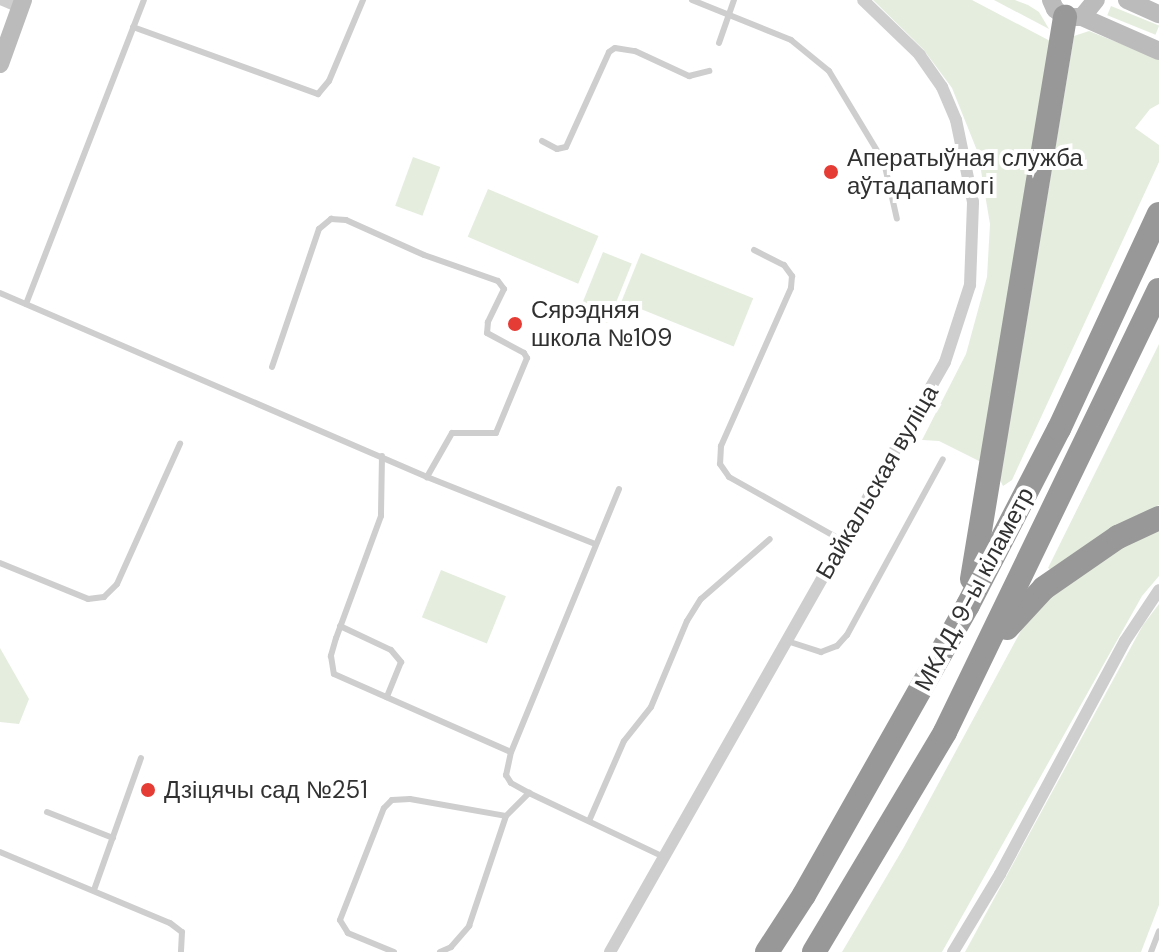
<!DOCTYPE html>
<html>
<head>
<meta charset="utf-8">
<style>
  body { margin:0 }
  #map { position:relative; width:1159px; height:952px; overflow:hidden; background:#fff; font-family:"DM Sans",sans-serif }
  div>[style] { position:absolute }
  .green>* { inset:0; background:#e5eddf; transform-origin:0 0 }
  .lane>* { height:6px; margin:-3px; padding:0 3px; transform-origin:3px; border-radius:3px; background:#cecece }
  .street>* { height:12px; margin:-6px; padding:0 6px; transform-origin:6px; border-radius:6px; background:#cecece }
  .secondary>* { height:18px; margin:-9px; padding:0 9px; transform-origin:9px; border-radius:9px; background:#bbb }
  .highway>* { height:24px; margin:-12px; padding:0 12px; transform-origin:12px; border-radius:12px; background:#989898 }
  .dots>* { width:22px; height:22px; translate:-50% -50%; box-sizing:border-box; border:4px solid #fff; border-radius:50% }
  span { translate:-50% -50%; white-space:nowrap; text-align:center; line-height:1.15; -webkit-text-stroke:8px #fff; paint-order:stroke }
  .poi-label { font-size:24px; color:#313131 }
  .left { translate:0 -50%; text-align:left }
  .street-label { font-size:24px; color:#313131 }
</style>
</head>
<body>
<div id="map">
  <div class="green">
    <i style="clip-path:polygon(873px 0,972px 0,1052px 42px,987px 465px,939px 441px,922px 440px,966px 354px,987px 277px,990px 224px,978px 153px,952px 88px,923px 49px)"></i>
    <i style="clip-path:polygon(994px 0,1015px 0,1028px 5px,1039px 12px,1049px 29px)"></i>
    <i style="left:1111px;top:6px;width:52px;height:10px;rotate:22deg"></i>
    <i style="clip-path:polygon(1089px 31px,1159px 59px,1159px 104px,1150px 109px,1135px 128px,1159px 145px,1159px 162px,1012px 480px,1003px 486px,1000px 480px,1074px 36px)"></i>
    <i style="left:413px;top:157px;width:29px;height:52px;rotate:20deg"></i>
    <i style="left:488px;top:189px;width:120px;height:52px;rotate:23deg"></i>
    <i style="left:603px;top:252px;width:31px;height:64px;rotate:22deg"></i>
    <i style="left:641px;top:253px;width:121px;height:52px;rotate:22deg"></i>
    <i style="clip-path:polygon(1159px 344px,1159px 505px,1096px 539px,1051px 570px,1048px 568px)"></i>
    <i style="clip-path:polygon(1159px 527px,1159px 576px,1142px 596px,942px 952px,842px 952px,904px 847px,1029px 616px,1040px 604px,1121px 546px)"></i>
    <i style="left:441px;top:570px;width:70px;height:51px;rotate:22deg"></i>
    <i style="clip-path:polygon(1159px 604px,1159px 905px,1141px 952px,965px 952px,1143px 625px)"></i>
    <i style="clip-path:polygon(0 648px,29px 699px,19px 724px,0 722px)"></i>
  </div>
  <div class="lane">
    <i style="left:692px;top:0;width:107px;rotate:22deg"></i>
    <i style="left:791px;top:40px;width:49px;rotate:39.2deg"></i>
    <i style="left:829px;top:71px;width:106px;rotate:58.9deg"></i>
    <i style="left:884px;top:162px;width:58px;rotate:77.2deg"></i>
    <i style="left:133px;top:27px;width:197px;rotate:19.9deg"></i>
    <i style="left:318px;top:94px;width:17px;rotate:-50deg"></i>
    <i style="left:329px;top:81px;width:88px;rotate:-67.2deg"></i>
    <i style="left:719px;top:43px;width:46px;rotate:-70.8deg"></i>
    <i style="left:542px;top:141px;width:17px;rotate:28deg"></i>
    <i style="left:557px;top:149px;width:9px;rotate:-13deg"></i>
    <i style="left:566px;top:147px;width:104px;rotate:-65.6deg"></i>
    <i style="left:609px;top:52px;width:7px;rotate:-34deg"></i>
    <i style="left:615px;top:48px;width:20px;rotate:9deg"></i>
    <i style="left:635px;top:51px;width:60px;rotate:24.8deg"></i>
    <i style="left:689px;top:76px;width:21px;rotate:-14deg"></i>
    <i style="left:754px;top:250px;width:34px;rotate:27deg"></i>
    <i style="left:784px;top:265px;width:14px;rotate:54deg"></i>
    <i style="left:792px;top:276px;width:12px;rotate:95deg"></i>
    <i style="left:791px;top:288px;width:173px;rotate:113.9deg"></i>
    <i style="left:721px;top:446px;width:18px;rotate:93deg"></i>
    <i style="left:720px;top:464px;width:16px;rotate:55deg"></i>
    <i style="left:729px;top:477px;width:131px;rotate:29.3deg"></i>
    <i style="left:0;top:293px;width:465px;rotate:23.3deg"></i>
    <i style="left:427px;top:477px;width:181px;rotate:21.7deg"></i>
    <i style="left:26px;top:304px;width:326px;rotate:-68.8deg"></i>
    <i style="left:272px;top:367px;width:146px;rotate:-71.2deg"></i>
    <i style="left:319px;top:229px;width:16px;rotate:-40deg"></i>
    <i style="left:331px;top:219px;width:15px;rotate:4deg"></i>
    <i style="left:346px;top:220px;width:85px;rotate:24.2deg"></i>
    <i style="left:424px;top:255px;width:78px;rotate:19.4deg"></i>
    <i style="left:498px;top:281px;width:10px;rotate:53deg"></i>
    <i style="left:504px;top:289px;width:37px;rotate:116deg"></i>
    <i style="left:488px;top:322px;width:11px;rotate:95deg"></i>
    <i style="left:487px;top:333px;width:42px;rotate:28.4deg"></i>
    <i style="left:524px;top:353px;width:6px;rotate:59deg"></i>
    <i style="left:527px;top:358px;width:81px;rotate:112.5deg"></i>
    <i style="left:496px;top:433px;width:44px;rotate:180deg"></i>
    <i style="left:452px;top:433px;width:51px;rotate:119.6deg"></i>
    <i style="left:382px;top:456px;width:60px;rotate:91deg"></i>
    <i style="left:381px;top:516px;width:130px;rotate:110.2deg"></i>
    <i style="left:336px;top:638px;width:19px;rotate:106deg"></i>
    <i style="left:331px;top:656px;width:18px;rotate:81deg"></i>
    <i style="left:334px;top:674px;width:193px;rotate:23.8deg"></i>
    <i style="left:619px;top:489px;width:284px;rotate:112.3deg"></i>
    <i style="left:511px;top:752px;width:24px;rotate:102deg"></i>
    <i style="left:506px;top:775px;width:9px;rotate:58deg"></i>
    <i style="left:511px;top:783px;width:21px;rotate:29deg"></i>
    <i style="left:529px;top:793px;width:149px;rotate:25.4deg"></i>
    <i style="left:0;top:563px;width:95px;rotate:22.2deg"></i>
    <i style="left:88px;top:599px;width:16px;rotate:-7deg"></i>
    <i style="left:104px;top:597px;width:18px;rotate:-45deg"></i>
    <i style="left:117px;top:584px;width:154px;rotate:-65.8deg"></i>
    <i style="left:340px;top:626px;width:56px;rotate:25.2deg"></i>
    <i style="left:391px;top:650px;width:16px;rotate:50deg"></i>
    <i style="left:401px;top:662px;width:38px;rotate:112deg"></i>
    <i style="left:787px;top:641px;width:36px;rotate:18deg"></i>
    <i style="left:821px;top:652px;width:17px;rotate:-21deg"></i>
    <i style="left:837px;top:646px;width:15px;rotate:-48deg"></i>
    <i style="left:847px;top:635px;width:200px;rotate:-61.4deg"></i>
    <i style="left:47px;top:812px;width:71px;rotate:21.5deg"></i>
    <i style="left:589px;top:821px;width:87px;rotate:-66.4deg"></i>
    <i style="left:624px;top:741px;width:43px;rotate:-51.5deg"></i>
    <i style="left:651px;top:707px;width:93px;rotate:-67.3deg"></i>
    <i style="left:687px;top:621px;width:26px;rotate:-58deg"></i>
    <i style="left:701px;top:599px;width:91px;rotate:-41deg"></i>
    <i style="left:0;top:852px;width:184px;rotate:22.7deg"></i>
    <i style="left:170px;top:923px;width:15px;rotate:37deg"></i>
    <i style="left:182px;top:932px;width:20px;rotate:93deg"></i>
    <i style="left:94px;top:890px;width:140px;rotate:-70.4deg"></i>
    <i style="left:394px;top:952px;width:50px;rotate:-157.6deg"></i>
    <i style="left:348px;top:933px;width:15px;rotate:-122deg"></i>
    <i style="left:340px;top:920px;width:120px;rotate:-68.6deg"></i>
    <i style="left:384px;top:808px;width:11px;rotate:-45deg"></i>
    <i style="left:392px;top:800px;width:18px;rotate:-3deg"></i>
    <i style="left:410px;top:799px;width:97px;rotate:10deg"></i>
    <i style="left:440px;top:952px;width:12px;rotate:-24deg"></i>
    <i style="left:451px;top:947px;width:28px;rotate:-49deg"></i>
    <i style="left:469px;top:926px;width:116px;rotate:-71.4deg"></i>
    <i style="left:506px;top:816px;width:33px;rotate:-45deg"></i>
    <i style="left:1151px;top:952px;width:22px;rotate:-69deg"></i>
  </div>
  <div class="street">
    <i style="left:3px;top:0;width:21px;rotate:23deg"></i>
    <i style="left:610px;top:952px;width:678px;rotate:-60.41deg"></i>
    <i style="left:945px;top:362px;width:81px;rotate:-72deg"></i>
    <i style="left:970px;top:285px;width:83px;rotate:-87.9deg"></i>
    <i style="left:973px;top:202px;width:84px;rotate:-101.7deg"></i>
    <i style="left:956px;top:120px;width:36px;rotate:-113deg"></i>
    <i style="left:942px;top:87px;width:39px;rotate:-125deg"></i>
    <i style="left:920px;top:55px;width:79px;rotate:-136deg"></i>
    <i style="left:953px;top:952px;width:91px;rotate:-58.9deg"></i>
    <i style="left:1000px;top:874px;width:264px;rotate:-61.8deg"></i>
    <i style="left:1125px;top:641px;width:61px;rotate:-56.3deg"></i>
  </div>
  <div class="secondary">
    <i style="left:1051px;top:0;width:10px;rotate:66deg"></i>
    <i style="left:1055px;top:9px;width:13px;rotate:39deg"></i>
    <i style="left:1065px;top:17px;width:17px"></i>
    <i style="left:1082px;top:17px;width:84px;rotate:23.8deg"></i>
    <i style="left:1127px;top:0;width:35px;rotate:24deg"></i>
    <i style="left:1082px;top:17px;width:22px;rotate:-51deg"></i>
    <i style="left:0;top:64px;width:68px;rotate:-70.2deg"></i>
  </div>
  <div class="highway">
    <i style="left:972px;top:579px;width:570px;rotate:-80.6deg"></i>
    <i style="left:1007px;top:628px;width:54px;rotate:-47.2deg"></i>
    <i style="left:1044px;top:588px;width:90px;rotate:-34.6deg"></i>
    <i style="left:1118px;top:537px;width:45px;rotate:-24.9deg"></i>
    <i style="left:767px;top:952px;width:68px;rotate:-57deg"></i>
    <i style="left:804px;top:895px;width:333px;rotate:-60.5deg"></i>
    <i style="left:968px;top:605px;width:198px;rotate:-62.7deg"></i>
    <i style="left:1059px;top:429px;width:237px;rotate:-65.1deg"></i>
    <i style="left:814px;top:952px;width:256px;rotate:-59.2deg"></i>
    <i style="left:945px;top:732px;width:491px;rotate:-64.2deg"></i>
  </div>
  <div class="dots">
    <i style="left:831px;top:172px;background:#e53c35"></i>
    <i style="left:515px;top:324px;background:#e53c35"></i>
    <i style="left:148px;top:790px;background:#e53c35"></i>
  </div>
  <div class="poi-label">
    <span class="left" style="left:847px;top:172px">Аператыўная служба<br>аўтадапамогі</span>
    <span class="left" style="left:531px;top:324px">Сярэдняя<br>школа №109</span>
    <span class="left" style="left:164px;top:790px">Дзіцячы сад №251</span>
  </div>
  <div class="street-label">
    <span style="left:877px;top:482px;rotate:-60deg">Байкальская вуліца</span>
    <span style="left:974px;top:589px;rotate:-62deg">МКАД, 9-ы кіламетр</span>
  </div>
</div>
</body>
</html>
